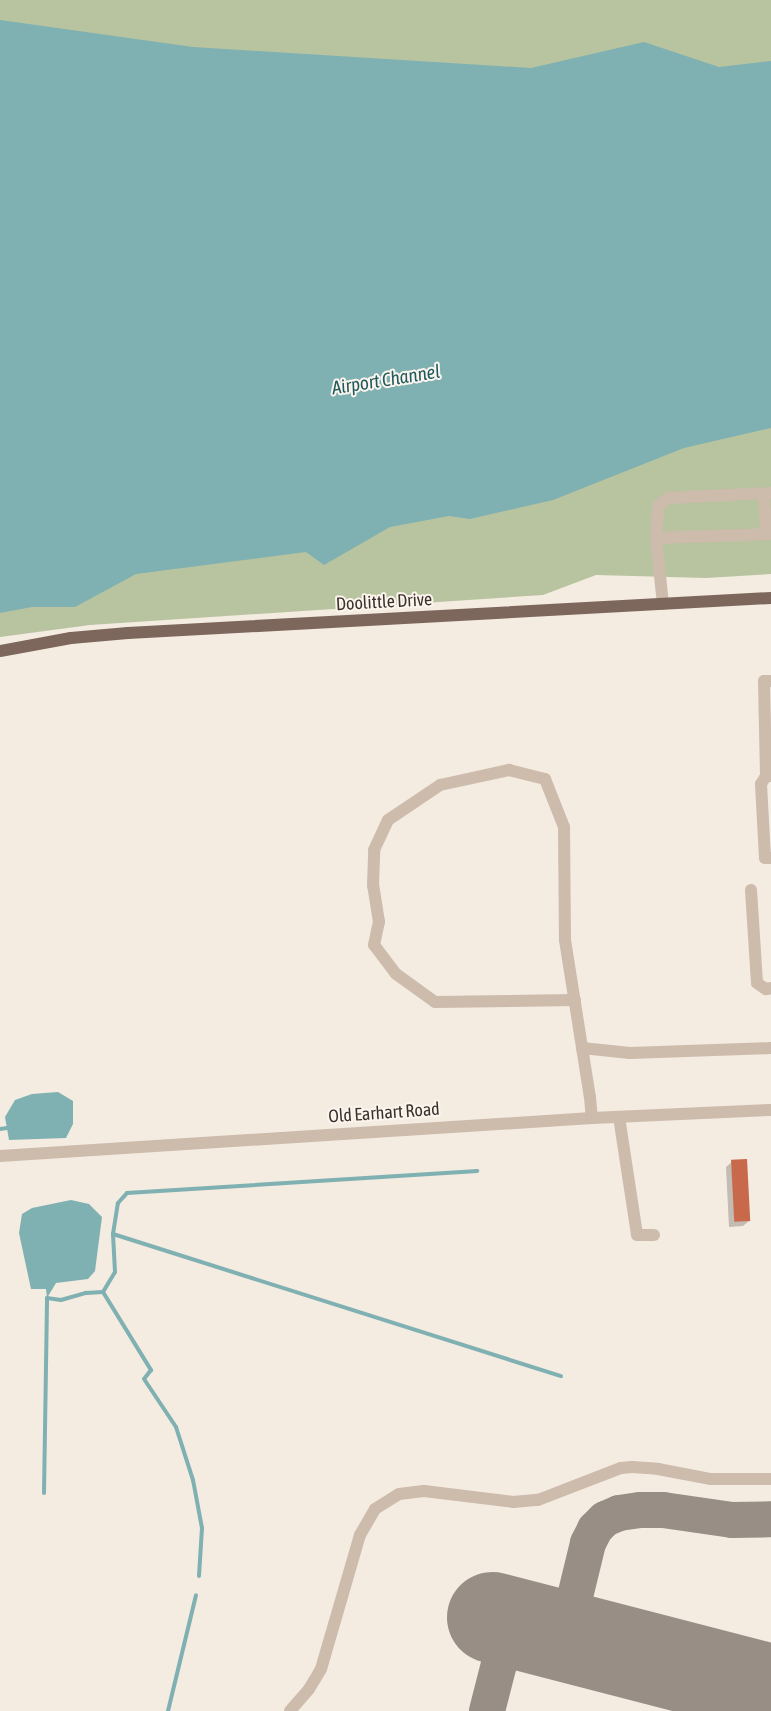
<!DOCTYPE html>
<html>
<head>
<meta charset="utf-8">
<style>
  body { margin:0 }
  #map { position:relative; width:771px; height:1711px; overflow:hidden; background:#f4ebe1; font-family:"Asap Condensed",sans-serif }
  div>[style] { position:absolute }
  .green>* { inset:0; background:#b8c4a0 }
  .water>* { inset:0; background:#7fb0b2 }
  .shadow>* { inset:0; background:#0003 }
  .stream>* { height:4px; margin:-2px; padding:0 2px; transform-origin:2px; border-radius:2px; background:#7fb0b2 }
  .taxiway>* { height:36px; margin:-18px; padding:0 18px; transform-origin:18px; border-radius:18px; background:#988e86 }
  .runway>* { height:91px; margin:-45.5px; padding:0 45.5px; transform-origin:45.5px; border-radius:45.5px; background:#988e86 }
  .building>* { inset:0; background:#c8694b; transform-origin:0 0 }
  .minor>* { height:12px; margin:-6px; padding:0 6px; transform-origin:6px; border-radius:6px; background:#cdbbac }
  .major>* { height:12px; margin:-6px; padding:0 6px; transform-origin:6px; border-radius:6px; background:#7d675c }
  span { translate:-50% -50%; white-space:nowrap; text-align:center; line-height:1.15; -webkit-text-stroke:4px #fbf5ee; paint-order:stroke }
  .street-label { font-size:18px; color:#3b302b }
  .water-label { font-size:19px; color:#1f5a5e; font-style:italic }
</style>
</head>
<body>
<div id="map">
  <div class="green">
    <i style="clip-path:polygon(0 0,771px 0,771px 574px,706px 578px,596px 575px,543px 595px,90px 625px,0 637px)"></i>
  </div>
  <div class="water">
    <i style="clip-path:polygon(0 20px,193px 47px,531px 68px,644px 42px,719px 67px,771px 61px,771px 428px,684px 448px,553px 500px,470px 519px,449px 516px,390px 527px,324px 565px,306px 552px,136px 574px,75px 607px,32px 607px,0 613px)"></i>
    <i style="clip-path:polygon(58px 1092px,73px 1101px,73px 1124px,66px 1138px,9px 1140px,5px 1117px,15px 1100px,32px 1094px)"></i>
    <i style="clip-path:polygon(71px 1200px,89px 1204px,102px 1217px,95px 1271px,88px 1279px,56px 1283px,47px 1298px,46px 1289px,31px 1289px,19px 1233px,22px 1214px,32px 1208px)"></i>
  </div>
  <div class="shadow">
    <i style="clip-path:polygon(732px 1162px,749px 1221px,743px 1226px,729px 1227px,726px 1167px)"></i>
  </div>
  <div class="stream">
    <i style="left:0;top:1129px;width:7px;rotate:-8deg"></i>
    <i style="left:113px;top:1234px;width:31px;rotate:-81deg"></i>
    <i style="left:118px;top:1203px;width:13px;rotate:-48deg"></i>
    <i style="left:127px;top:1193px;width:351px;rotate:-3.6deg"></i>
    <i style="left:103px;top:1292px;width:23px;rotate:-59deg"></i>
    <i style="left:115px;top:1272px;width:38px;rotate:-93deg"></i>
    <i style="left:113px;top:1234px;width:470px;rotate:17.6deg"></i>
    <i style="left:44px;top:1493px;width:195px;rotate:-89.1deg"></i>
    <i style="left:47px;top:1298px;width:14px;rotate:8deg"></i>
    <i style="left:61px;top:1300px;width:26px;rotate:-16deg"></i>
    <i style="left:86px;top:1293px;width:17px;rotate:-3deg"></i>
    <i style="left:103px;top:1292px;width:92px;rotate:58.4deg"></i>
    <i style="left:151px;top:1370px;width:11px;rotate:128deg"></i>
    <i style="left:144px;top:1379px;width:58px;rotate:56.3deg"></i>
    <i style="left:176px;top:1427px;width:56px;rotate:72.2deg"></i>
    <i style="left:193px;top:1480px;width:49px;rotate:79.4deg"></i>
    <i style="left:202px;top:1528px;width:48px;rotate:93.6deg"></i>
    <i style="left:168px;top:1711px;width:119px;rotate:-76.4deg"></i>
  </div>
  <div class="taxiway">
    <i style="left:591px;top:1643px;width:27px;rotate:-129deg"></i>
    <i style="left:574px;top:1622px;width:9px;rotate:-108deg"></i>
    <i style="left:571px;top:1613px;width:72px;rotate:-76.3deg"></i>
    <i style="left:588px;top:1543px;width:16px;rotate:-63deg"></i>
    <i style="left:595px;top:1529px;width:14px;rotate:-45deg"></i>
    <i style="left:605px;top:1519px;width:15px;rotate:-23deg"></i>
    <i style="left:619px;top:1513px;width:22px;rotate:-8deg"></i>
    <i style="left:641px;top:1510px;width:22px"></i>
    <i style="left:663px;top:1510px;width:70px;rotate:8.2deg"></i>
    <i style="left:732px;top:1520px;width:39px;rotate:-1deg"></i>
    <i style="left:487px;top:1711px;width:49px;rotate:-75.7deg"></i>
    <i style="left:499px;top:1664px;width:18px;rotate:-68deg"></i>
    <i style="left:506px;top:1647px;width:23px;rotate:-43deg"></i>
    <i style="left:523px;top:1631px;width:10px;rotate:-17deg"></i>
  </div>
  <div class="runway">
    <i style="left:492px;top:1617px;width:288px;rotate:14.5deg"></i>
  </div>
  <div class="building">
    <i style="left:747px;top:1159px;width:62px;height:16px;rotate:87deg"></i>
  </div>
  <div class="minor">
    <i style="left:764px;top:494px;width:40px;rotate:87.1deg"></i>
    <i style="left:656px;top:538px;width:115px;rotate:-2deg"></i>
    <i style="left:663px;top:604px;width:66px;rotate:-96.1deg"></i>
    <i style="left:656px;top:538px;width:32px;rotate:-86deg"></i>
    <i style="left:658px;top:506px;width:13px;rotate:-39deg"></i>
    <i style="left:668px;top:498px;width:103px;rotate:-2.8deg"></i>
    <i style="left:766px;top:776px;width:95px;rotate:-91.2deg"></i>
    <i style="left:764px;top:681px;width:7px"></i>
    <i style="left:771px;top:776px;width:5px;rotate:180deg"></i>
    <i style="left:766px;top:776px;width:9px;rotate:122deg"></i>
    <i style="left:761px;top:784px;width:74px;rotate:86.9deg"></i>
    <i style="left:765px;top:858px;width:6px"></i>
    <i style="left:751px;top:890px;width:93px;rotate:86.3deg"></i>
    <i style="left:757px;top:983px;width:11px;rotate:34deg"></i>
    <i style="left:766px;top:989px;width:5px;rotate:-11deg"></i>
    <i style="left:575px;top:1000px;width:140px;rotate:179.2deg"></i>
    <i style="left:435px;top:1002px;width:48px;rotate:-144.3deg"></i>
    <i style="left:396px;top:974px;width:36px;rotate:-127deg"></i>
    <i style="left:374px;top:945px;width:24px;rotate:-78deg"></i>
    <i style="left:379px;top:922px;width:36px;rotate:-99deg"></i>
    <i style="left:373px;top:886px;width:36px;rotate:-88deg"></i>
    <i style="left:374px;top:850px;width:33px;rotate:-65deg"></i>
    <i style="left:388px;top:820px;width:63px;rotate:-33.9deg"></i>
    <i style="left:440px;top:785px;width:71px;rotate:-12.3deg"></i>
    <i style="left:509px;top:770px;width:37px;rotate:14deg"></i>
    <i style="left:545px;top:779px;width:52px;rotate:68.4deg"></i>
    <i style="left:564px;top:827px;width:113px;rotate:89.5deg"></i>
    <i style="left:565px;top:940px;width:159px;rotate:81deg"></i>
    <i style="left:590px;top:1097px;width:21px;rotate:85deg"></i>
    <i style="left:582px;top:1048px;width:48px;rotate:5.9deg"></i>
    <i style="left:630px;top:1053px;width:141px;rotate:-2deg"></i>
    <i style="left:619px;top:1117px;width:119px;rotate:81.3deg"></i>
    <i style="left:637px;top:1235px;width:17px"></i>
    <i style="left:0;top:1156px;width:593px;rotate:-3.67deg"></i>
    <i style="left:592px;top:1118px;width:179px;rotate:-2.6deg"></i>
    <i style="left:290px;top:1711px;width:29px;rotate:-49deg"></i>
    <i style="left:309px;top:1689px;width:23px;rotate:-59deg"></i>
    <i style="left:321px;top:1669px;width:140px;rotate:-73.8deg"></i>
    <i style="left:360px;top:1535px;width:30px;rotate:-60deg"></i>
    <i style="left:375px;top:1509px;width:28px;rotate:-32deg"></i>
    <i style="left:399px;top:1494px;width:25px;rotate:-7deg"></i>
    <i style="left:424px;top:1491px;width:90px;rotate:7deg"></i>
    <i style="left:513px;top:1502px;width:25px;rotate:-5deg"></i>
    <i style="left:538px;top:1500px;width:89px;rotate:-21.1deg"></i>
    <i style="left:621px;top:1468px;width:11px;rotate:-5deg"></i>
    <i style="left:632px;top:1467px;width:26px;rotate:4deg"></i>
    <i style="left:658px;top:1469px;width:54px;rotate:10.7deg"></i>
    <i style="left:711px;top:1479px;width:60px"></i>
  </div>
  <div class="major">
    <i style="left:0;top:651px;width:72px;rotate:-10.4deg"></i>
    <i style="left:71px;top:638px;width:57px;rotate:-5deg"></i>
    <i style="left:128px;top:633px;width:644px;rotate:-3.12deg"></i>
  </div>
  <div class="street-label">
    <span style="left:384px;top:602px;rotate:-3deg">Doolittle Drive</span>
    <span style="left:384px;top:1113px;rotate:-4deg">Old Earhart Road</span>
  </div>
  <div class="water-label">
    <span style="left:386px;top:380px;rotate:-9deg">Airport Channel</span>
  </div>
</div>
</body>
</html>
